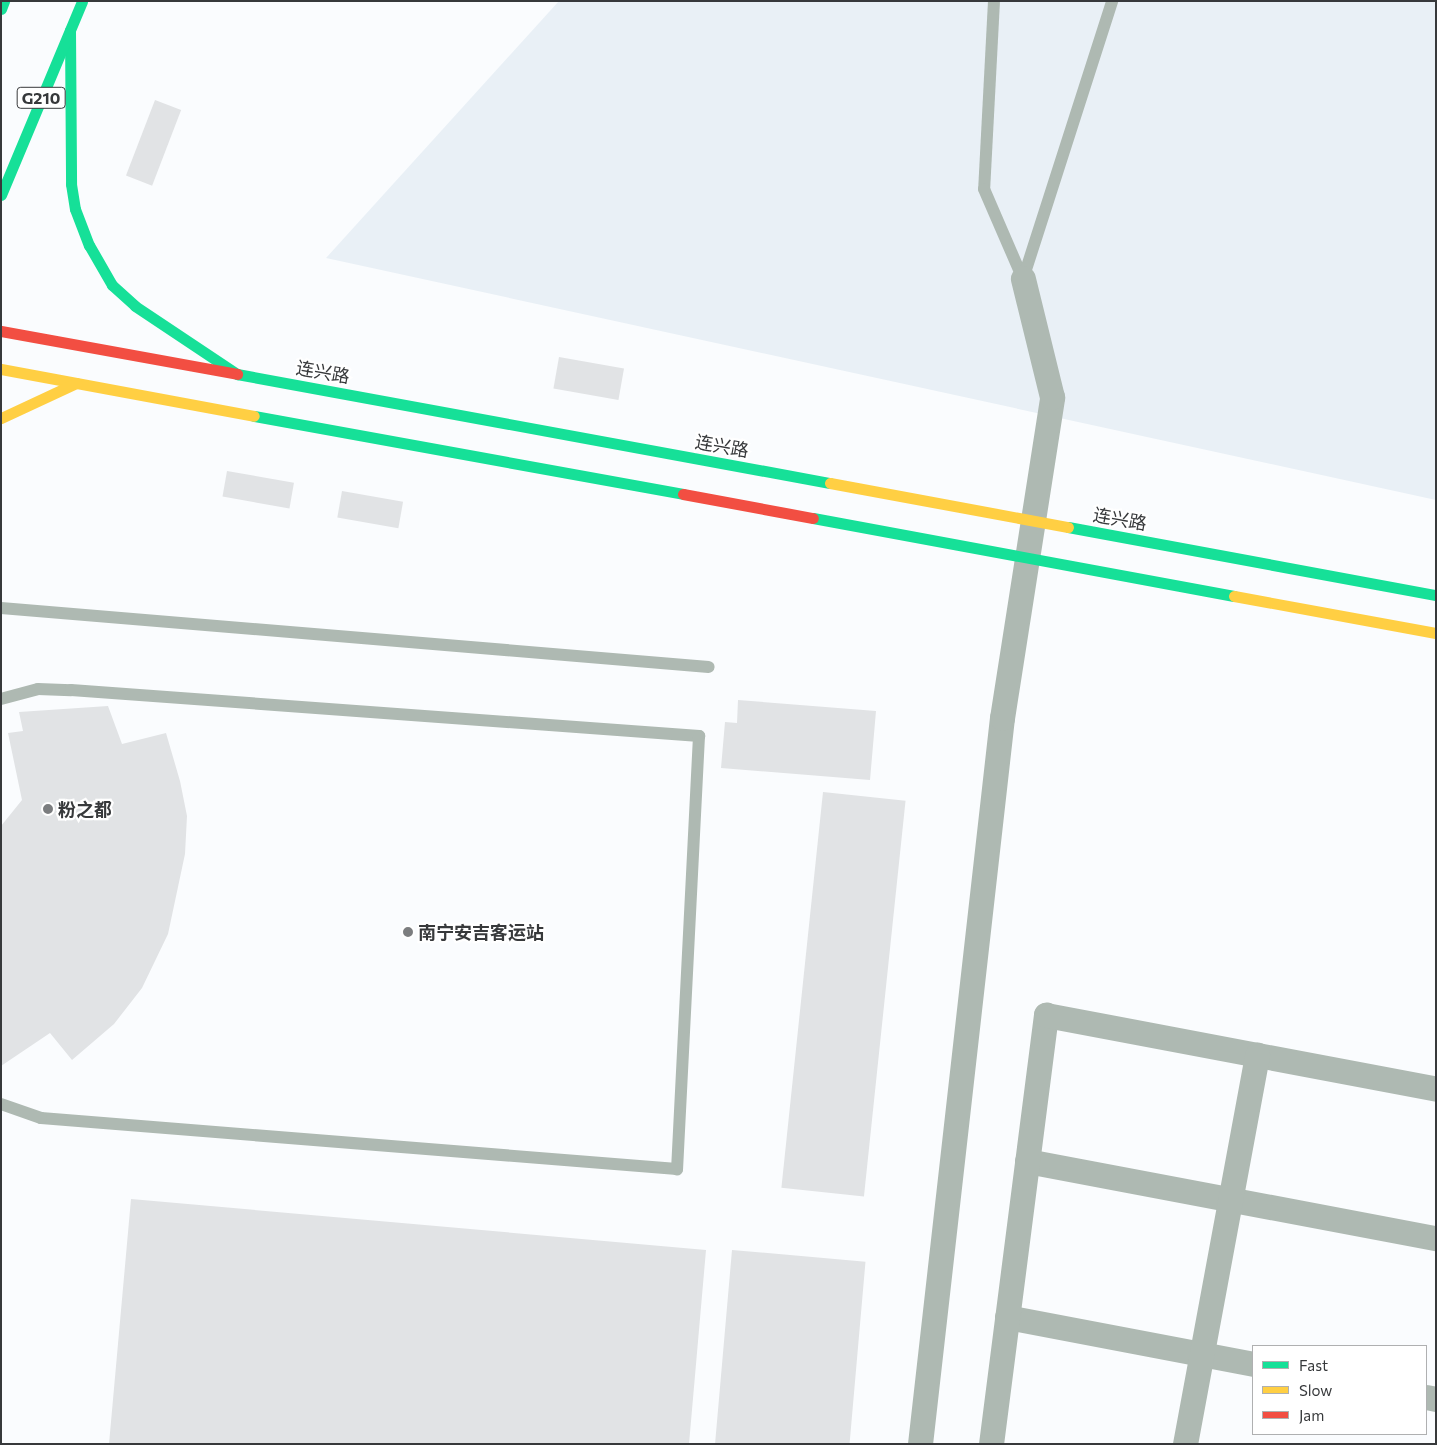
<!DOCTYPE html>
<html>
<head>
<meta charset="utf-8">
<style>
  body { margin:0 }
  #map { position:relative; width:1437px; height:1445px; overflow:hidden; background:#fafcfe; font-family:Commissioner,"Noto Sans SC",sans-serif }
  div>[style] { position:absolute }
  .built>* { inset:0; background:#e9f0f6 }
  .building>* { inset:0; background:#e1e3e5; transform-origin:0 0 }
  .lane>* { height:12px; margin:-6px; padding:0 6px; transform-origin:6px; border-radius:6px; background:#aeb9b2 }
  .street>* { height:25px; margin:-12.5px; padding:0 12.5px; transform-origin:12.5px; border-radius:12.5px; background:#aeb9b2 }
  .fast>* { height:11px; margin:-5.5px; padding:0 5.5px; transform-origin:5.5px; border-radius:5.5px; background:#16e098 }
  .slow>* { height:11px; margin:-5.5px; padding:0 5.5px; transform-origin:5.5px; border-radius:5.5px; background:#ffcf43 }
  .jam>* { height:11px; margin:-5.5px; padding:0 5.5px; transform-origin:5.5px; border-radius:5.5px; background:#f24e42 }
  .dots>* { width:14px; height:14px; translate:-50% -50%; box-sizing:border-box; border:2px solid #fff; border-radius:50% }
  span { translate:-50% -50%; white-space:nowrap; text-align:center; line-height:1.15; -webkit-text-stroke:4.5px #fff; paint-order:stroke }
  .shield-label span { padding:1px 4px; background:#fff; border:1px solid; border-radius:4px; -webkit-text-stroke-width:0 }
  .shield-label { font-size:16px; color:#37393b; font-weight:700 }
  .street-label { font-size:18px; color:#37393b }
  .poi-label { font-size:18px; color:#37393b; font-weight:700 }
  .left { translate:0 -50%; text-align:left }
  .frame { position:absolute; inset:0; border:2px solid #37393b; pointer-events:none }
  .legend { position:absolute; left:1252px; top:1345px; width:175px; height:90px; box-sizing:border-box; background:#fff; border:1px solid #afb0b1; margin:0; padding:6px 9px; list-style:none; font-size:15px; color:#37393b }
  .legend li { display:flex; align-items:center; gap:10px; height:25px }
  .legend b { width:25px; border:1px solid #afb0b1 }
</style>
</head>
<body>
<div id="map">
  <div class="built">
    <i style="clip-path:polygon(559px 1px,1436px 1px,1436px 500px,326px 258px)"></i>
  </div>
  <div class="building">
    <i style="left:155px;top:100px;width:28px;height:81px;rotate:21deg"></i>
    <i style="left:559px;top:357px;width:66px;height:32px;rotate:10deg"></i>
    <i style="left:227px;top:471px;width:68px;height:26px;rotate:10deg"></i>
    <i style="left:342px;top:491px;width:62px;height:27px;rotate:10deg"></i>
    <i style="clip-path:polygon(738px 700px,876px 711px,870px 780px,721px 768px,725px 722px,737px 723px)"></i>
    <i style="clip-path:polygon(108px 706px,122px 744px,166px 733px,180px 781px,187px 816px,185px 854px,168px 934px,142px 988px,114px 1024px,72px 1060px,50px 1033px,1px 1066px,1px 826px,22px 800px,8px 733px,23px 731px,19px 712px)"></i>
    <i style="left:823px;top:792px;width:83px;height:398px;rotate:6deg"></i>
    <i style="clip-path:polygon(131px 1199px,706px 1250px,689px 1444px,109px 1444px)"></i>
    <i style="left:732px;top:1250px;width:134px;height:195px;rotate:5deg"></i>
  </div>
  <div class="lane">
    <i style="left:994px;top:1px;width:188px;rotate:93deg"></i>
    <i style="left:984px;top:189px;width:98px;rotate:66.6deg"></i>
    <i style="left:1023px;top:279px;width:292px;rotate:-72.2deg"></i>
    <i style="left:1px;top:608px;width:710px;rotate:4.76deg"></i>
    <i style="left:1px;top:699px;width:38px;rotate:-15deg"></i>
    <i style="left:38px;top:689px;width:33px;rotate:2deg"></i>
    <i style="left:71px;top:690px;width:630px;rotate:4.19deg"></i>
    <i style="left:699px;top:736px;width:434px;rotate:92.9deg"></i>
    <i style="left:677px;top:1169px;width:638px;rotate:-175.42deg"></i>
    <i style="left:41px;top:1118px;width:42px;rotate:-160.7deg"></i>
  </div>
  <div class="street">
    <i style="left:1027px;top:1161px;width:416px;rotate:10.7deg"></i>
    <i style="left:1007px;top:1317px;width:250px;rotate:10.8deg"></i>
    <i style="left:1426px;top:1397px;width:10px;rotate:11deg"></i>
    <i style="left:920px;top:1444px;width:731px;rotate:-83.56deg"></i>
    <i style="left:1002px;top:718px;width:325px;rotate:-81.1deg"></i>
    <i style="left:1052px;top:397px;width:122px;rotate:-103.8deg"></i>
    <i style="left:991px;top:1444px;width:433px;rotate:-82.7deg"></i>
    <i style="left:1046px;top:1015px;width:397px;rotate:10.7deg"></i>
    <i style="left:1185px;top:1444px;width:396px;rotate:-79.5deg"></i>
  </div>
  <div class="fast">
    <i style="left:1px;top:9px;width:9px;rotate:-69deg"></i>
    <i style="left:70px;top:30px;width:154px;rotate:89.6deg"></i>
    <i style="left:71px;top:184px;width:25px;rotate:81deg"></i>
    <i style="left:75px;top:209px;width:39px;rotate:69deg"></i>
    <i style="left:89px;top:245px;width:46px;rotate:60.1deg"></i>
    <i style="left:112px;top:285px;width:31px;rotate:42deg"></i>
    <i style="left:135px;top:306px;width:123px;rotate:33.7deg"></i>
    <i style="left:1px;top:195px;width:210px;rotate:-67.3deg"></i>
    <i style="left:237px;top:374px;width:603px;rotate:10.42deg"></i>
    <i style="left:254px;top:416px;width:436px;rotate:10.3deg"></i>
    <i style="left:813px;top:518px;width:428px;rotate:10.5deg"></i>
    <i style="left:1068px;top:527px;width:374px;rotate:10.5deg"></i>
  </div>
  <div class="slow">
    <i style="left:1px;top:369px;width:257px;rotate:10.5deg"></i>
    <i style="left:1px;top:418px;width:83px;rotate:-25deg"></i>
    <i style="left:830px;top:483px;width:242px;rotate:10.5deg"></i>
    <i style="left:1234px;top:596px;width:205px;rotate:10.4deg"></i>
  </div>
  <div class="jam">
    <i style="left:1px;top:331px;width:240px;rotate:10.3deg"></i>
    <i style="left:683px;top:494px;width:132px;rotate:10.5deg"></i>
  </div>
  <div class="dots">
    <i style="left:48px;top:809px;background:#7b7d7f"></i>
    <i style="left:408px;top:932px;background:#7b7d7f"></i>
  </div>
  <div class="shield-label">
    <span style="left:41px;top:98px">G210</span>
  </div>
  <div class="street-label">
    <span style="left:323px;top:372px;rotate:10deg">连兴路</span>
    <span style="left:722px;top:446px;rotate:10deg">连兴路</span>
    <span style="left:1120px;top:519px;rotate:10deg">连兴路</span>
  </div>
  <div class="poi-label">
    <span class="left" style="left:58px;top:809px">粉之都</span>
    <span class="left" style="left:418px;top:932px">南宁安吉客运站</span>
  </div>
  <div class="frame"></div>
  <ul class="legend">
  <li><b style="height:6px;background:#16e098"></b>Fast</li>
  <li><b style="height:6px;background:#ffcf43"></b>Slow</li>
  <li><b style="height:6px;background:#f24e42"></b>Jam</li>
  </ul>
</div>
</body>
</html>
